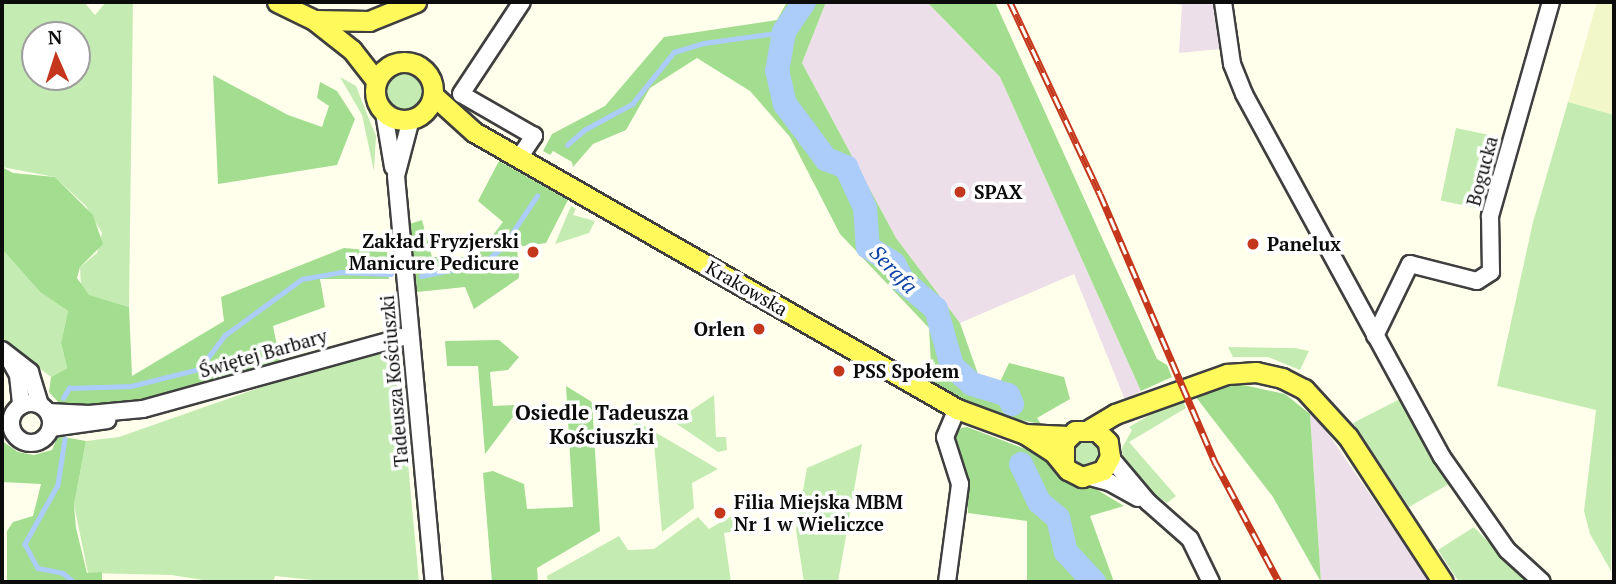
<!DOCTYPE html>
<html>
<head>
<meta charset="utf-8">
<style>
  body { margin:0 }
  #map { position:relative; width:1616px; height:584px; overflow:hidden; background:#ffffeb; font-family:"PT Serif",serif }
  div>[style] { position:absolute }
  .industrial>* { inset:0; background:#ecdfea }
  .farmland>* { inset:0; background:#f1f7c9 }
  .green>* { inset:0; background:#c4ecb2; transform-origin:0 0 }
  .round { border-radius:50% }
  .forest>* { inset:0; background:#a3dd90 }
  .stream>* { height:4.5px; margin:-2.25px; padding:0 2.25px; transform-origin:2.25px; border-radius:2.25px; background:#acccfa }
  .river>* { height:24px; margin:-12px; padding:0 12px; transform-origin:12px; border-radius:12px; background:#acccfa }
  .roads { filter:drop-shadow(2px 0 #3f3f3f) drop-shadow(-2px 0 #3f3f3f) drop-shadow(0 2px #3f3f3f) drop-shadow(0 -2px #3f3f3f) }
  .minor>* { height:16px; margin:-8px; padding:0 8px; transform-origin:8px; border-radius:8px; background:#fff }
  .minor>.ring { margin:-8px; padding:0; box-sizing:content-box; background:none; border:16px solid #fff; border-radius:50% }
  .major>* { height:19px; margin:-9.5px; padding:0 9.5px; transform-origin:9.5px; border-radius:9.5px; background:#fff95b }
  .major>.ring { margin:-9.5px; padding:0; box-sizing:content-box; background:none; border:19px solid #fff95b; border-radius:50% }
  .rail>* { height:7px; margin-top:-3.5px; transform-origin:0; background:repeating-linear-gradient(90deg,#fff 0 13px,#c4371c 0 26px); box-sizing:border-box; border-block:2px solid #c4371c }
  .dots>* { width:19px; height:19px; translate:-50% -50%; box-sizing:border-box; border:4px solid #fff; border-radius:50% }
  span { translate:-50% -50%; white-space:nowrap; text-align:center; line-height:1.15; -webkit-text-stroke:7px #fff; paint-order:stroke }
  .street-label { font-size:19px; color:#0c0c0c }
  .poi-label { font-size:19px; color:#0c0c0c; font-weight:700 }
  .left { translate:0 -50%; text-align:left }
  .right { translate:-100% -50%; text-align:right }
  .water-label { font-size:21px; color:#0e43a5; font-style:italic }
  .neighbourhood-label { font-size:21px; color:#0c0c0c; font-weight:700 }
  .frame { position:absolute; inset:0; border:4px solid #0c0c0c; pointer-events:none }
  .north { position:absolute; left:21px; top:21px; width:70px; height:70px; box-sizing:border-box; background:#fff; border:2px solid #9e9e9e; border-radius:50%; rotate:357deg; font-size:19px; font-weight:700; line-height:28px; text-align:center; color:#0c0c0c }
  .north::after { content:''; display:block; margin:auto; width:24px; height:32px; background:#c4371c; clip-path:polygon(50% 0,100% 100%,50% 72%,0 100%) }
</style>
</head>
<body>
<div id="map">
  <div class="industrial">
    <i style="clip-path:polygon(826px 2px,927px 2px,1000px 77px,1141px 391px,1125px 400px,1074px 274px,960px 323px,896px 238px,802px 63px)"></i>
    <i style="clip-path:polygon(1163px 2px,1215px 2px,1221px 49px,1179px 53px,1182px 5px)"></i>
    <i style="clip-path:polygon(1310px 414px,1325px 429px,1430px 582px,1321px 582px)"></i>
  </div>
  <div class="farmland">
    <i style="clip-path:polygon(1597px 2px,1614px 2px,1614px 115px,1568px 102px)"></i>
  </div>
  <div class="green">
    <i style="clip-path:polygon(evenodd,2px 2px,84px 2px,95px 15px,106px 2px,133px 2px,129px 307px,88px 295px,81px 287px,80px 267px,97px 253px,102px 233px,86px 206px,55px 177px,2px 167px,2px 2px,35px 35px,77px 35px,77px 77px,35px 77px,35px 35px)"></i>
    <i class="round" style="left:384px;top:71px;width:40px;height:40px"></i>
    <i style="clip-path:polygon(340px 77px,356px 86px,369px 119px,376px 136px,374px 171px,362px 115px)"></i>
    <i style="clip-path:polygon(1568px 102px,1614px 115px,1611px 571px,1590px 534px,1584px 511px,1596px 410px,1497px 386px,1533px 222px)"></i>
    <i style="left:1456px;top:128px;width:51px;height:74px;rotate:12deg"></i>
    <i style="clip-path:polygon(571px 206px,576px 209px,573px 215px,595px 221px,589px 233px,555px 244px)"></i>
    <i style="clip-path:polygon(2px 249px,40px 292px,68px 311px,61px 343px,67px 368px,51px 377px,2px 339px)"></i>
    <i style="clip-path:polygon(1228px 347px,1295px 348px,1309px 351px,1300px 370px,1268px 357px,1233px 357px)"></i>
    <i style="clip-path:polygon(391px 351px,398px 356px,419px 582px,331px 582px,275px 576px,273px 582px,216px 582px,171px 575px,88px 573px,74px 505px,86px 441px,119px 437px,276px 382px)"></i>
    <i style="clip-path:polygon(714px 395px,716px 437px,726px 437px,727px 450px,718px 452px,674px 422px)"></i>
    <i style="clip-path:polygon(1181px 397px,1186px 408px,1129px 442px,1176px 496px,1167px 503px,1144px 487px,1146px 483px,1123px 459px,1122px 448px,1132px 430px,1129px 427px)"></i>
    <i style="clip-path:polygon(1400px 399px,1449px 484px,1409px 507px,1353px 423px)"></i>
    <i style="clip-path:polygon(636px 421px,718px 469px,692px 483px,694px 508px,662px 532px,654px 443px,623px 444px)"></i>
    <i class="round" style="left:1071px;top:439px;width:28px;height:28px"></i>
    <i style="clip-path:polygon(862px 444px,838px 582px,804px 582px,796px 530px,807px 468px)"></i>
    <i style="clip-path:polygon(735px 514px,740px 530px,724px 533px,731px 582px,548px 582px,547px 576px,619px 536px,628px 550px,654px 549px,698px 517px,709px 529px)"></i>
    <i style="clip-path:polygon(1474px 527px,1526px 582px,1459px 582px,1438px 550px)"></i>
  </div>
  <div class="forest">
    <i style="clip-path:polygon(787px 2px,826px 2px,802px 63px,896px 238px,960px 323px,978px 374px,1000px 382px,1009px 363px,1064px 377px,1070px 399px,1037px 418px,1041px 424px,993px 415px,932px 383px,929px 328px,840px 234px,790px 137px,750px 91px,697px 58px,650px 88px,626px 130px,593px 144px,573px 167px,572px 162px,553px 151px,550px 155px,543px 151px,552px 134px,605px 106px,664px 37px,777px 20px)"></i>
    <i style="clip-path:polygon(927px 2px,995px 2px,1157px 359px,1167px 365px,1172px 377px,1141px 391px,1000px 77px)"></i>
    <i style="clip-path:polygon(213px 75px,288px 115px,322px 127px,329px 106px,317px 98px,320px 82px,337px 91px,355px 119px,337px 165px,218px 184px)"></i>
    <i style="clip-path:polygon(499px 161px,568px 200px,546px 243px,517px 247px,519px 278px,474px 309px,465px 287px,417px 292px,410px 224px,422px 220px,432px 257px,476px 257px,503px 222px,478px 201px)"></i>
    <i style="clip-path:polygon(2px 167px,13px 173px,55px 177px,93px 215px,103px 244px,80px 267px,77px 278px,89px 295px,129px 307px,132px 376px,224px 321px,221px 297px,344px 248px,387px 252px,389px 279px,320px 279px,325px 307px,273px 326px,280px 361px,138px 401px,106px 405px,59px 403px,49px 392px,51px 377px,67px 368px,61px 343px,68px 311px,40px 292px,2px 249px)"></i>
    <i style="clip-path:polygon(499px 340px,519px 357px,508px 370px,490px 372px,493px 406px,515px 405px,516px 413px,485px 454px,478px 366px,447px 366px,445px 341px)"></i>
    <i style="clip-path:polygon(1239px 384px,1285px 394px,1310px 414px,1321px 582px,1273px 497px,1192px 392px)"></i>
    <i style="clip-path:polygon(566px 386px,592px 402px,600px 531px,537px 568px,538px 582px,492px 582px,483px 473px,493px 471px,524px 484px,527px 509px,573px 507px)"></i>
    <i style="clip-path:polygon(967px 427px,1036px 453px,1124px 506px,1090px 516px,1114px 582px,1027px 582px,1027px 521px,968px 513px,965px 470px,953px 441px,961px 428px)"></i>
    <i style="clip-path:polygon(58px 436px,86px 441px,74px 505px,76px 528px,87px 573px,102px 572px,102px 582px,7px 582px,7px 531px,13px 522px,33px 516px,41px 484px,2px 482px,2px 441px,18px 452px,34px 455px,52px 450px)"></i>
  </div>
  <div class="stream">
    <i style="left:567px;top:145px;width:23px;rotate:-41deg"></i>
    <i style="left:584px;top:130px;width:55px;rotate:-28.4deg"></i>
    <i style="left:632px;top:104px;width:67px;rotate:-51.1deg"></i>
    <i style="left:674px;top:52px;width:31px;rotate:-17deg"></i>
    <i style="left:704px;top:43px;width:81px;rotate:-7.8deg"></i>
    <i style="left:421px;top:276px;width:62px;rotate:-11.1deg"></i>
    <i style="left:482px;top:264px;width:26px;rotate:-39deg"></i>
    <i style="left:502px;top:248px;width:63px;rotate:-56.1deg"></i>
    <i style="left:63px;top:398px;width:12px;rotate:-59deg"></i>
    <i style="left:69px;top:388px;width:62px;rotate:-1.8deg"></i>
    <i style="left:131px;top:386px;width:70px;rotate:-14deg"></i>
    <i style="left:199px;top:369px;width:43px;rotate:-52.6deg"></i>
    <i style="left:225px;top:335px;width:95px;rotate:-36deg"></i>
    <i style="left:302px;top:279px;width:39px;rotate:-10deg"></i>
    <i style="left:340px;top:272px;width:51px;rotate:2.2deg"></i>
    <i style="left:65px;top:439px;width:47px;rotate:98.7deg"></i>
    <i style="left:58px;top:485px;width:68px;rotate:119.2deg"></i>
    <i style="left:25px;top:544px;width:27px;rotate:62deg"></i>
    <i style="left:38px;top:568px;width:25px;rotate:11deg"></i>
    <i style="left:63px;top:573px;width:14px;rotate:39deg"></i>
  </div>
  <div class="river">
    <i style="left:804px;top:2px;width:36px;rotate:124deg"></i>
    <i style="left:784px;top:32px;width:39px;rotate:100deg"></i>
    <i style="left:777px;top:70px;width:35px;rotate:77deg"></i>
    <i style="left:785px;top:104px;width:69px;rotate:53.3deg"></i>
    <i style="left:826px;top:159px;width:22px;rotate:22deg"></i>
    <i style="left:846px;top:167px;width:45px;rotate:65.1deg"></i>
    <i style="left:865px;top:208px;width:39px;rotate:86deg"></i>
    <i style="left:868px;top:247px;width:31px;rotate:33deg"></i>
    <i style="left:894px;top:264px;width:19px;rotate:62deg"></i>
    <i style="left:903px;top:281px;width:43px;rotate:40.3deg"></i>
    <i style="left:936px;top:309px;width:59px;rotate:74.3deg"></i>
    <i style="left:952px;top:366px;width:27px;rotate:42deg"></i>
    <i style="left:972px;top:384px;width:38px;rotate:17deg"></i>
    <i style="left:1008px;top:395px;width:10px;rotate:66deg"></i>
    <i style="left:1021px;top:464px;width:42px;rotate:64.7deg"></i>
    <i style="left:1039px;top:502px;width:25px;rotate:40deg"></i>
    <i style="left:1058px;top:518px;width:35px;rotate:77deg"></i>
    <i style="left:1066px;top:552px;width:41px;rotate:47deg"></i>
  </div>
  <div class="roads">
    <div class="minor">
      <i style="left:1223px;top:2px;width:63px;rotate:81.7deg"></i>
      <i style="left:1232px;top:64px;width:32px;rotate:68deg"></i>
      <i style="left:1244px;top:94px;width:413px;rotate:61.4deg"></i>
      <i style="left:1442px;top:457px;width:113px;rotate:55deg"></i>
      <i style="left:1507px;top:550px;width:47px;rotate:42.4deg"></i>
      <i style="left:384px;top:113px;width:55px;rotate:80.5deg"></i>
      <i style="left:411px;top:119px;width:59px;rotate:104.7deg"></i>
      <i style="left:396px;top:176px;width:408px;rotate:84.7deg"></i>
      <i style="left:519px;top:158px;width:27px;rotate:-56deg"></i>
      <i style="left:534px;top:136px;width:84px;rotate:-150.1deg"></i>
      <i style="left:461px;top:94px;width:110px;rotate:-56.5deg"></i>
      <i style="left:1375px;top:336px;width:80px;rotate:-64.1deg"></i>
      <i style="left:1410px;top:264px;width:69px;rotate:14.2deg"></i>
      <i style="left:1477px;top:281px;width:17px;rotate:-33deg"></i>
      <i style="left:1491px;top:272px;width:56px;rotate:-91deg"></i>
      <i style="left:1490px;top:216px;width:223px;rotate:-74.1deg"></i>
      <i style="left:2px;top:350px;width:36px;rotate:38deg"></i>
      <i style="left:30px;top:372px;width:34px;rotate:73deg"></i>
      <i style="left:7px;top:355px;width:23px;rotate:61deg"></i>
      <i style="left:18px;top:375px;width:31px;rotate:84deg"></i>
      <i class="ring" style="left:11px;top:403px;width:24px;height:24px"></i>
      <i style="left:48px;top:412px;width:41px;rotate:2.8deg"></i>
      <i style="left:89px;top:414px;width:54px;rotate:-5.3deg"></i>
      <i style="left:143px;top:409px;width:277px;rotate:-15.5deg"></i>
      <i style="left:51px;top:428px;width:57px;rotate:-8.1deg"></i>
      <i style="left:1110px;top:457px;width:59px;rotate:49.8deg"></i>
      <i style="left:1148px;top:502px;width:56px;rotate:41.4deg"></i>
      <i style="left:1190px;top:539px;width:48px;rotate:64deg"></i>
      <i style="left:1090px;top:477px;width:20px;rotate:15deg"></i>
      <i style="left:1109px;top:482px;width:33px;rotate:29deg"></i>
      <i style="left:947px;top:582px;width:99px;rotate:-82.4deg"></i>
      <i style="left:960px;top:484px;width:49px;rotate:-107.7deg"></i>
      <i style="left:945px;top:437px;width:30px;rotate:-67deg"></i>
    </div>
    <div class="major">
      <i style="left:277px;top:2px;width:41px;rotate:25.9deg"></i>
      <i style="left:314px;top:20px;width:48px;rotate:38.3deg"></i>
      <i style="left:352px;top:50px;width:39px;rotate:52deg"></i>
      <i style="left:315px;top:20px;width:54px;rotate:1.1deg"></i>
      <i style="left:369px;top:21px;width:51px;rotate:-22deg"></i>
      <i class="ring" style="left:375px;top:62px;width:39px;height:39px"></i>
      <i style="left:433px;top:95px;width:55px;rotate:42.1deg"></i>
      <i style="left:474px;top:132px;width:557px;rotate:29.83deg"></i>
      <i style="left:957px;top:409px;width:72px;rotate:20.2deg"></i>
      <i style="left:1025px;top:434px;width:43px;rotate:2.7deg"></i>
      <i style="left:1090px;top:429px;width:29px;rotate:-31deg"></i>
      <i style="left:1115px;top:414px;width:119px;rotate:-19.7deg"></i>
      <i style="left:1227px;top:374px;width:29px;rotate:-4deg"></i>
      <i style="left:1256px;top:372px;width:27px;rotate:13deg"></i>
      <i style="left:1282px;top:378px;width:25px;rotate:27deg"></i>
      <i style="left:1304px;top:389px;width:65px;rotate:47.5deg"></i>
      <i style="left:1348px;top:437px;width:173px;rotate:56.8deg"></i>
      <i style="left:1025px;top:434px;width:35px;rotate:33deg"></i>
      <i style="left:1054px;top:453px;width:22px;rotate:51deg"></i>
      <i style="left:1068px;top:470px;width:16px;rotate:27deg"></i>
      <i style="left:1082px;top:477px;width:22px;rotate:-18deg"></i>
      <i style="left:1103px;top:470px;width:15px;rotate:-62deg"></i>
      <i style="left:1110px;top:457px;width:15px;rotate:-98deg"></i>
      <i style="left:1108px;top:442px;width:16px;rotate:-135deg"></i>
      <i style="left:1097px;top:431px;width:22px;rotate:180deg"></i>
      <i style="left:1075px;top:431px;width:16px;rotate:135deg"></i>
      <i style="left:1064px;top:442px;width:22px;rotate:90deg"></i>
    </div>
  </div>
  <div class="rail">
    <i style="left:1010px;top:2px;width:212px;rotate:64.9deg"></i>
    <i style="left:1100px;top:194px;width:294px;rotate:66.8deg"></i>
    <i style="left:1216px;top:464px;width:134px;rotate:61.9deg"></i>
  </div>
  <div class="dots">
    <i style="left:960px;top:192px;background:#c4371c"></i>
    <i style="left:1253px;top:244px;background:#c4371c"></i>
    <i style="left:533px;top:252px;background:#c4371c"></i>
    <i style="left:759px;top:329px;background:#c4371c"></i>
    <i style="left:839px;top:371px;background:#c4371c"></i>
    <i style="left:720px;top:513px;background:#c4371c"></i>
  </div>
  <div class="street-label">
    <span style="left:1482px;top:171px;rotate:-75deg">Bogucka</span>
    <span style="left:747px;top:288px;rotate:30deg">Krakowska</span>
    <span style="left:263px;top:353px;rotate:-16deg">Świętej Barbary</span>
    <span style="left:394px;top:381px;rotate:-95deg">Tadeusza Kościuszki</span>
  </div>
  <div class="poi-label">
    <span class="left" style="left:974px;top:192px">SPAX</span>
    <span class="right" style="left:519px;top:252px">Zakład Fryzjerski<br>Manicure Pedicure</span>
    <span class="left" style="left:1267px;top:244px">Panelux</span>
    <span class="right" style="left:745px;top:329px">Orlen</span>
    <span class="left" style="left:853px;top:371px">PSS Społem</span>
    <span class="left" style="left:734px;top:513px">Filia Miejska MBM<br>Nr 1 w Wieliczce</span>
  </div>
  <div class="water-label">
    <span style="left:894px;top:269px;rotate:46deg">Serafa</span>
  </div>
  <div class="neighbourhood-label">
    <span style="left:602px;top:424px">Osiedle Tadeusza<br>Kościuszki</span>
  </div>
  <div class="frame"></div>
  <div class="north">N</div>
</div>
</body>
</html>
